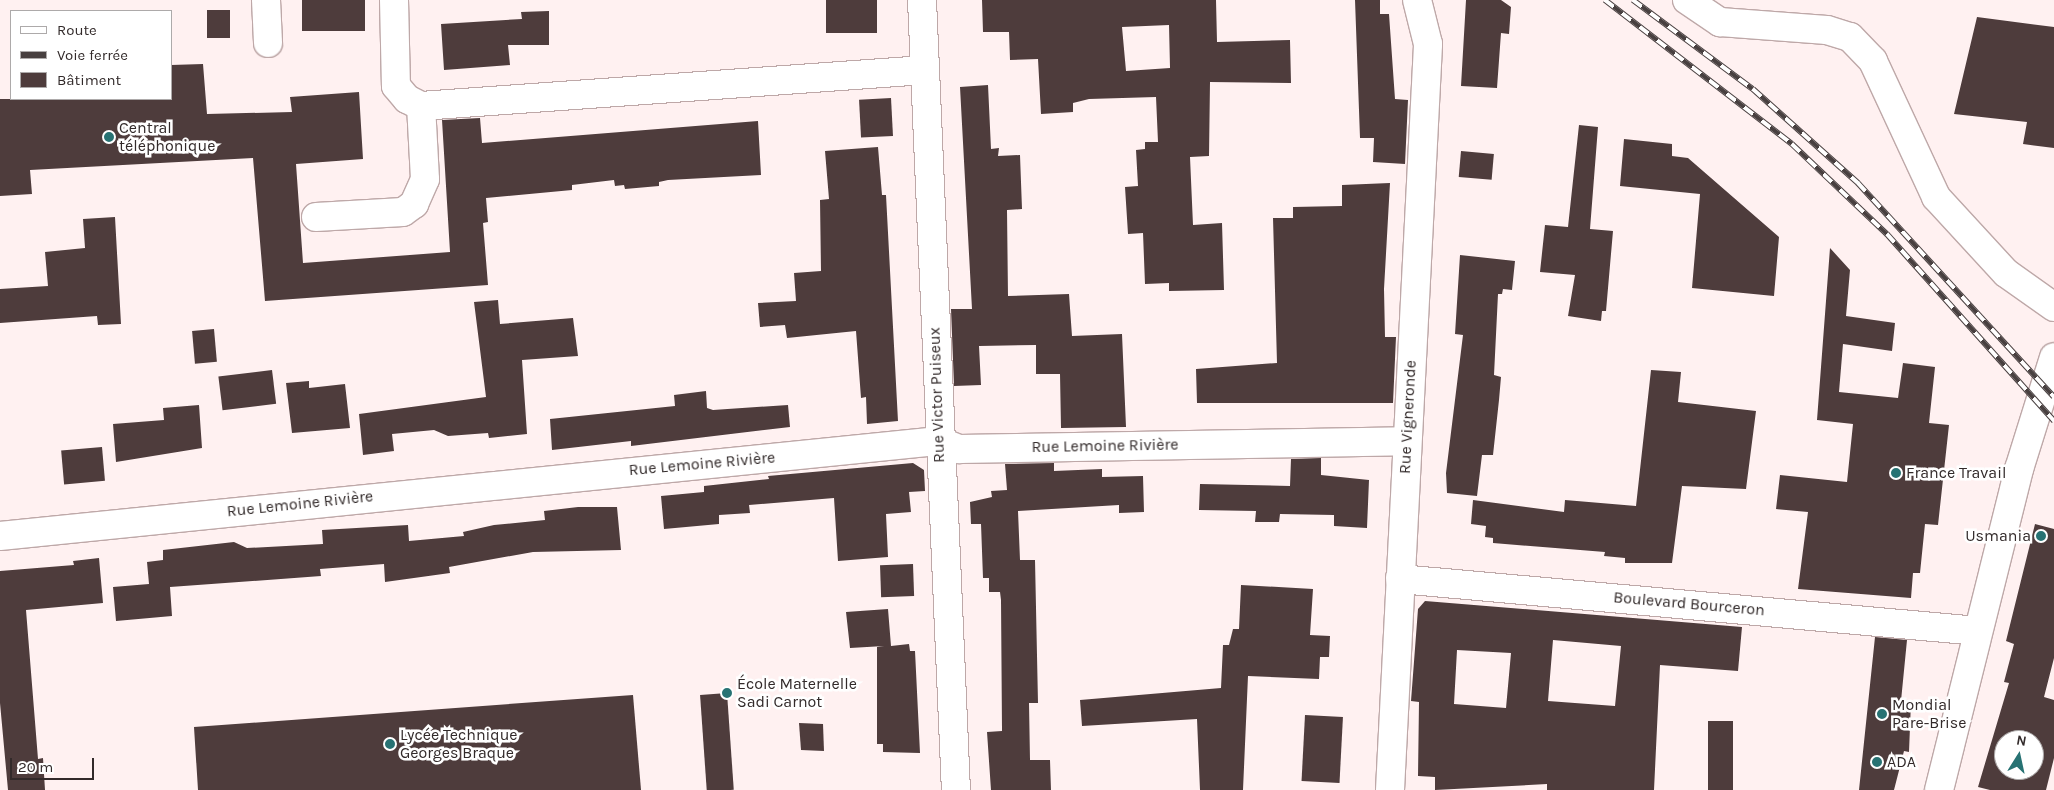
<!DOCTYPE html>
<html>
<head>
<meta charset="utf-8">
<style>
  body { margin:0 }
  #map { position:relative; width:2054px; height:790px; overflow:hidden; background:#fff1f1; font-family:Karla,sans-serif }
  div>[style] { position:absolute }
  .building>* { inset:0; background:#4e3c3c; transform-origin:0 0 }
  .roads { filter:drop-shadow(1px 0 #bea8a8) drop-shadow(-1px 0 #bea8a8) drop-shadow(0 1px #bea8a8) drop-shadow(0 -1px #bea8a8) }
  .minor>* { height:28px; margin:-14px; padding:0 14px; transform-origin:14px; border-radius:14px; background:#fff }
  .major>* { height:28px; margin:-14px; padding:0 14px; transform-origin:14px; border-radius:14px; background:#fff }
  .rail>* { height:5.5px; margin-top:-2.75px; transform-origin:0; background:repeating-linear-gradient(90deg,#fff 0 11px,#484040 0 22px); box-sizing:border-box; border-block:1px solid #484040 }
  .dots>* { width:14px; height:14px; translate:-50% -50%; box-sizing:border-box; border:2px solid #fff; border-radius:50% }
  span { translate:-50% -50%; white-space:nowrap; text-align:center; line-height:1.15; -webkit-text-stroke:5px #fff; paint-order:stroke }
  .poi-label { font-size:16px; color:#322a2a }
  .left { translate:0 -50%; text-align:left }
  .right { translate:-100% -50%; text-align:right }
  .street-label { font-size:16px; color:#322a2a }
  .legend { position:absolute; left:10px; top:10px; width:162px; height:90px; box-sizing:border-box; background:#fff; border:1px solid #adaaaa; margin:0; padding:6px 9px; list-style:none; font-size:15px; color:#322a2a }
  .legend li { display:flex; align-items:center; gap:10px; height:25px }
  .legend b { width:25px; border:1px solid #adaaaa }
  .north { position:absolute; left:1994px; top:730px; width:50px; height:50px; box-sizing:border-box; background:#fff; border:1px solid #adaaaa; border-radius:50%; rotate:10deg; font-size:14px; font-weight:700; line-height:20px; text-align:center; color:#322a2a }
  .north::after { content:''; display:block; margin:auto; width:18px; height:22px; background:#277273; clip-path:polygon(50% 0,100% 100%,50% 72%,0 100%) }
  .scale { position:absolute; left:10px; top:758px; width:84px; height:22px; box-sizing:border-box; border:2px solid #322a2a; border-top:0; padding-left:6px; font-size:15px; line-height:18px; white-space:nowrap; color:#322a2a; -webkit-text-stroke:4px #fff; paint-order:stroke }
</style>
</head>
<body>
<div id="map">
  <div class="building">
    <i style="left:302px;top:0;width:63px;height:31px"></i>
    <i style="left:826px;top:0;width:51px;height:33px"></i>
    <i style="clip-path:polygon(evenodd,982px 0,1216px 0,1217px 42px,1290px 40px,1291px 83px,1210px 82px,1209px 156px,1190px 157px,1193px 225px,1222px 223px,1224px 290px,1169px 291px,1169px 283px,1145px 284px,1143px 233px,1128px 234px,1125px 187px,1138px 186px,1136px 150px,1145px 149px,1145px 142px,1158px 142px,1156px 97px,1089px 99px,1073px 103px,1073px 112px,1041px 114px,1038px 59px,1010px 60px,1009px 32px,983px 32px,982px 0,1169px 25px,1170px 68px,1126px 71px,1122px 27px,1169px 25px)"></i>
    <i style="clip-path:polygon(1355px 0,1380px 0,1380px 14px,1389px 14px,1395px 99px,1408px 100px,1405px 164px,1373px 162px,1374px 138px,1360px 138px)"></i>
    <i style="clip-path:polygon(1466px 0,1501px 0,1511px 7px,1509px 34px,1501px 33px,1497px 88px,1461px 86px)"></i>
    <i style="left:230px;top:10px;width:28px;height:23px;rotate:90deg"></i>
    <i style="clip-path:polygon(549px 11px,549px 45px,508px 45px,510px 65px,444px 70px,441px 24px,522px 19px,521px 12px)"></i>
    <i style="clip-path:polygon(1977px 17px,2054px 27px,2054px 148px,2023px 144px,2027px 122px,1954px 114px)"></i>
    <i style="clip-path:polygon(203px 64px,207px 114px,292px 112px,290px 97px,359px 92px,363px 159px,296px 164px,303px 263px,450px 252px,442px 120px,480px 118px,482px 143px,758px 121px,761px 175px,668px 180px,659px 182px,659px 186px,625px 189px,624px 185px,615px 186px,614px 180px,572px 185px,572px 190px,486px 198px,488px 222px,483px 223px,488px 285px,265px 301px,253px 158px,30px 170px,32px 194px,0 196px,0 99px,171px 99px,171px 65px)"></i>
    <i style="clip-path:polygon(988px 85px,991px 149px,999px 148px,998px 156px,1020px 155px,1022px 209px,1007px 210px,1008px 296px,1069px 294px,1072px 336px,1122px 334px,1126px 427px,1061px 428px,1060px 374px,1036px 374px,1036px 345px,979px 346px,981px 385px,954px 386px,951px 309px,972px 309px,960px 87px)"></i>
    <i style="left:891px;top:98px;width:38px;height:32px;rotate:87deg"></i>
    <i style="clip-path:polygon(1579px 125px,1598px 127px,1590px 229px,1613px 231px,1606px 311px,1602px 311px,1601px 321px,1568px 316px,1575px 275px,1540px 272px,1545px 225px,1568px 227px)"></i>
    <i style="clip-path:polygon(1624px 139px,1672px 144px,1672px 156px,1688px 158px,1779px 237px,1774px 296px,1692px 288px,1700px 194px,1620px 186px)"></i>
    <i style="clip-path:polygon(878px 147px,882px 195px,886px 195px,898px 421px,867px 424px,866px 397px,861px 398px,856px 331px,787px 338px,785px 325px,760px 327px,758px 303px,796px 301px,794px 273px,821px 271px,820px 200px,829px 199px,825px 151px)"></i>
    <i style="left:1461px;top:151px;width:33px;height:26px;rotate:5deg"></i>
    <i style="clip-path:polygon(1390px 183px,1384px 289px,1385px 337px,1396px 337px,1393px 403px,1197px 403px,1196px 369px,1277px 363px,1273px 218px,1293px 218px,1293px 207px,1342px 206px,1342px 185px)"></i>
    <i style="clip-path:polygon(115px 217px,121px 324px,98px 325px,97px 316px,0 323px,0 289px,48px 286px,45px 252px,85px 248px,83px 219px)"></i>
    <i style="clip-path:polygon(1830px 248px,1850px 270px,1846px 316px,1895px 323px,1892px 351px,1843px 344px,1839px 392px,1898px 398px,1903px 363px,1935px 367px,1929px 423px,1949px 425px,1938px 525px,1925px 524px,1920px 573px,1913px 573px,1911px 598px,1798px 589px,1808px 512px,1776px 509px,1780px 475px,1847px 482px,1853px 424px,1817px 420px)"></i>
    <i style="clip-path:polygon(1460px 255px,1515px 261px,1512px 290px,1503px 289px,1502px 294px,1498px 294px,1494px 375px,1501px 377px,1499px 400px,1493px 455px,1482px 455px,1477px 496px,1447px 493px,1446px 473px,1463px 335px,1455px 334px)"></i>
    <i style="clip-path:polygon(498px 300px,500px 324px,573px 318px,578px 356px,522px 360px,527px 434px,489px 438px,488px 433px,448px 436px,434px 430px,392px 434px,394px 451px,363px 455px,359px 414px,486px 397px,474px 302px)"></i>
    <i style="left:214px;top:329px;width:33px;height:22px;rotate:85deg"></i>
    <i style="left:272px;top:370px;width:34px;height:54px;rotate:83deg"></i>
    <i style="clip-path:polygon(1651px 370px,1681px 372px,1678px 402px,1756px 411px,1746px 489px,1682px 486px,1672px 563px,1625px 563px,1625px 558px,1604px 556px,1605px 552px,1493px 543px,1493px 538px,1485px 537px,1486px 526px,1471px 524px,1473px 500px,1564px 512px,1565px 500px,1636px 506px)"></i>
    <i style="clip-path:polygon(309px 381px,309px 388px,345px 384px,350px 428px,292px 433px,286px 383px)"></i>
    <i style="clip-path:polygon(706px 391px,707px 408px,713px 410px,788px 405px,790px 427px,631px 446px,631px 441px,552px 450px,550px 419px,675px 406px,674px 395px)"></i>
    <i style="clip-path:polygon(199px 405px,202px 448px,116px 462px,113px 424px,164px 420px,163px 408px)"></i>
    <i style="left:102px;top:447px;width:34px;height:41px;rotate:85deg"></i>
    <i style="clip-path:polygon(1321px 458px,1321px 475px,1369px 480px,1367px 528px,1334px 526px,1334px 515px,1280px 514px,1279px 522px,1255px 522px,1256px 511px,1199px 510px,1200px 484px,1290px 486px,1291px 459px)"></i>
    <i style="clip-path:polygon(913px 463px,924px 470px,925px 491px,909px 492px,911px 512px,886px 514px,888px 557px,838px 561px,834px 498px,749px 505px,750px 513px,719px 515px,719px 524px,664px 529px,661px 496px,704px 492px,704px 486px,769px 479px,768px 476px)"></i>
    <i style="clip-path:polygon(1054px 463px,1054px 471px,1102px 469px,1102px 477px,1143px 476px,1144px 512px,1119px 513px,1119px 505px,1018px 511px,1020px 560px,1035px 560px,1038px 703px,1029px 703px,1030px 760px,1050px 760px,1051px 790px,991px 790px,987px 732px,1002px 731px,1001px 600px,1000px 592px,989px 592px,989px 578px,983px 578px,981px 524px,971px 524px,970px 502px,992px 497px,991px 491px,1007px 490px,1005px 464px)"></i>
    <i style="clip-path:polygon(578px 507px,617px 507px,621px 550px,533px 552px,449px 567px,450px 573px,385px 582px,384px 564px,320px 569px,321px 576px,170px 587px,172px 616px,116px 621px,113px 587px,149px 584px,147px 562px,163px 560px,163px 550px,234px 542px,247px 548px,323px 544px,322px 530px,408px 525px,409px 541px,464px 536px,463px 532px,494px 525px,545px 520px,544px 511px)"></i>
    <i style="clip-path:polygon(evenodd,2035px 524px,2054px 529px,2054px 658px,2044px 697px,2054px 700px,2054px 758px,2046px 790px,1990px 790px,1978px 787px,2009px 683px,2004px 682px,2014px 644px,2006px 641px,2035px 524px,2004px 740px,2034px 740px,2034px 770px,2004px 770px,2004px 740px)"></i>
    <i style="clip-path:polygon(99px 558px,103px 603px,26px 610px,38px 759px,43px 758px,45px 790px,8px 790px,0 703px,0 571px,74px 565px,73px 561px)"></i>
    <i style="left:913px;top:564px;width:32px;height:33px;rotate:88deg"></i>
    <i style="clip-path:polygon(1241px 585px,1313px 589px,1310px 635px,1330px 636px,1329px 657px,1320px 657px,1319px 679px,1248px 676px,1243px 790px,1200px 790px,1197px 719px,1082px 726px,1080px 700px,1221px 688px,1223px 645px,1229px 645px,1233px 629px,1239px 629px)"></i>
    <i style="clip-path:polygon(evenodd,1425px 601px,1742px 627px,1738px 671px,1660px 665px,1654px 790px,1547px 790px,1547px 784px,1435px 790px,1435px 777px,1418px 776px,1419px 702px,1411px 701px,1418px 609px,1425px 601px,1553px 640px,1621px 646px,1615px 706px,1548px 701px,1553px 640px,1425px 601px,1457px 650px,1511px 653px,1506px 708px,1454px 704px,1457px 650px)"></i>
    <i style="clip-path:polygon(888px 609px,891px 646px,909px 644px,910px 651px,915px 651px,920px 753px,883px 752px,883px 744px,877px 744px,877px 647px,884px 646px,850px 648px,846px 612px)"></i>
    <i style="clip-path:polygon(1875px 637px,1907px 640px,1901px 701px,1911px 702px,1909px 752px,1904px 751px,1894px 790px,1859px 790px)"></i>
    <i style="left:727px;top:693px;width:97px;height:27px;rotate:86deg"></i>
    <i style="clip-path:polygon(633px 695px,641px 790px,198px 790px,194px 727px)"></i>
    <i style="left:1305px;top:715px;width:38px;height:66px;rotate:3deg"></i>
    <i style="left:1708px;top:721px;width:25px;height:69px"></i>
    <i style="clip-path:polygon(799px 723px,823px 724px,824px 751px,801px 750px)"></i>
  </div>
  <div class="roads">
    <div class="minor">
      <i style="left:266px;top:0;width:43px;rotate:87.3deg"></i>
      <i style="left:394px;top:0;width:86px;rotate:88.7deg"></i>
      <i style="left:396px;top:86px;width:17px;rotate:50deg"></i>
      <i style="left:407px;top:99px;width:16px;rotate:27deg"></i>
      <i style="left:421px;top:106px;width:505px;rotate:-4.09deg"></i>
      <i style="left:922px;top:0;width:791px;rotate:87.54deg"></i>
      <i style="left:1687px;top:0;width:40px;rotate:34deg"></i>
      <i style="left:1720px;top:22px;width:107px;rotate:4.3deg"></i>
      <i style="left:1827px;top:30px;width:24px;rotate:17deg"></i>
      <i style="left:1850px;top:37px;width:33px;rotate:46deg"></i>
      <i style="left:1873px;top:61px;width:150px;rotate:65.1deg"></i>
      <i style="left:1936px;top:197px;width:103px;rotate:47.4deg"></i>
      <i style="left:2006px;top:273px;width:59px;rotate:35.3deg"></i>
      <i style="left:316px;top:217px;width:87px;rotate:-3.3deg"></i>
      <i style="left:403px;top:212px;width:14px;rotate:-36deg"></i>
      <i style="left:414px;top:204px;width:27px;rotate:-66deg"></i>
      <i style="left:425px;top:179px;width:73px;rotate:-93.1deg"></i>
      <i style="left:0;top:536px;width:944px;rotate:-5.78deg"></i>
      <i style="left:939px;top:441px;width:22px;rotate:22deg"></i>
      <i style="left:959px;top:449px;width:447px;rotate:-1deg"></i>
      <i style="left:1400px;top:579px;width:580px;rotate:5.14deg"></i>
      <i style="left:1390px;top:790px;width:747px;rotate:-87.08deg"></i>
      <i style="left:1428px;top:44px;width:45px;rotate:-104deg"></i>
    </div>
    <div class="major">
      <i style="left:1939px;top:790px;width:331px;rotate:-76deg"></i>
      <i style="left:2019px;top:469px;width:117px;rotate:-72.6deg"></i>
    </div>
  </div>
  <div class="rail">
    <i style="left:1605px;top:0;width:236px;rotate:37.6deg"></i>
    <i style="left:1792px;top:144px;width:131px;rotate:43.5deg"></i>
    <i style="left:1887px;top:234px;width:251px;rotate:48.2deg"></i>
    <i style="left:1633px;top:0;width:149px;rotate:36.6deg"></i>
    <i style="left:1753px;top:89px;width:141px;rotate:41.8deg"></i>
    <i style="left:1858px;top:183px;width:290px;rotate:47.5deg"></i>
  </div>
  <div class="dots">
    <i style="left:109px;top:137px;background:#277273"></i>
    <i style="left:1896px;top:473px;background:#277273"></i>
    <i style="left:2041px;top:536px;background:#277273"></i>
    <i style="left:727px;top:693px;background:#277273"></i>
    <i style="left:1882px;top:714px;background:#277273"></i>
    <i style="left:390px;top:744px;background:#277273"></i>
    <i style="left:1877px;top:762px;background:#277273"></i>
  </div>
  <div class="poi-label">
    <span class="left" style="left:119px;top:137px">Central<br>téléphonique</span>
    <span class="left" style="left:1906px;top:473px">France Travail</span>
    <span class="right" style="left:2031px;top:536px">Usmania</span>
    <span class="left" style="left:737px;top:693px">École Maternelle<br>Sadi Carnot</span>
    <span class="left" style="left:1892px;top:714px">Mondial<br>Pare-Brise</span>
    <span class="left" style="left:400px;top:744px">Lycée Technique<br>Georges Braque</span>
    <span class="left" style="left:1887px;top:762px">ADA</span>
  </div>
  <div class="street-label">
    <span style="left:937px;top:395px;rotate:-92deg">Rue Victor Puiseux</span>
    <span style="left:1408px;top:417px;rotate:-87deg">Rue Vigneronde</span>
    <span style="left:1105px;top:446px;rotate:-1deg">Rue Lemoine Rivière</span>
    <span style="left:702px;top:464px;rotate:-5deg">Rue Lemoine Rivière</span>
    <span style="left:300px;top:504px;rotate:-6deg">Rue Lemoine Rivière</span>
    <span style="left:1689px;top:604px;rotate:5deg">Boulevard Bourceron</span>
  </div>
  <ul class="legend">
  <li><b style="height:6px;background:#fff"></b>Route</li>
  <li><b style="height:6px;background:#484040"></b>Voie ferrée</li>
  <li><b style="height:14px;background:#4e3c3c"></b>Bâtiment</li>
  </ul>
  <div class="north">N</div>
  <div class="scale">20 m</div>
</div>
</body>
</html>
